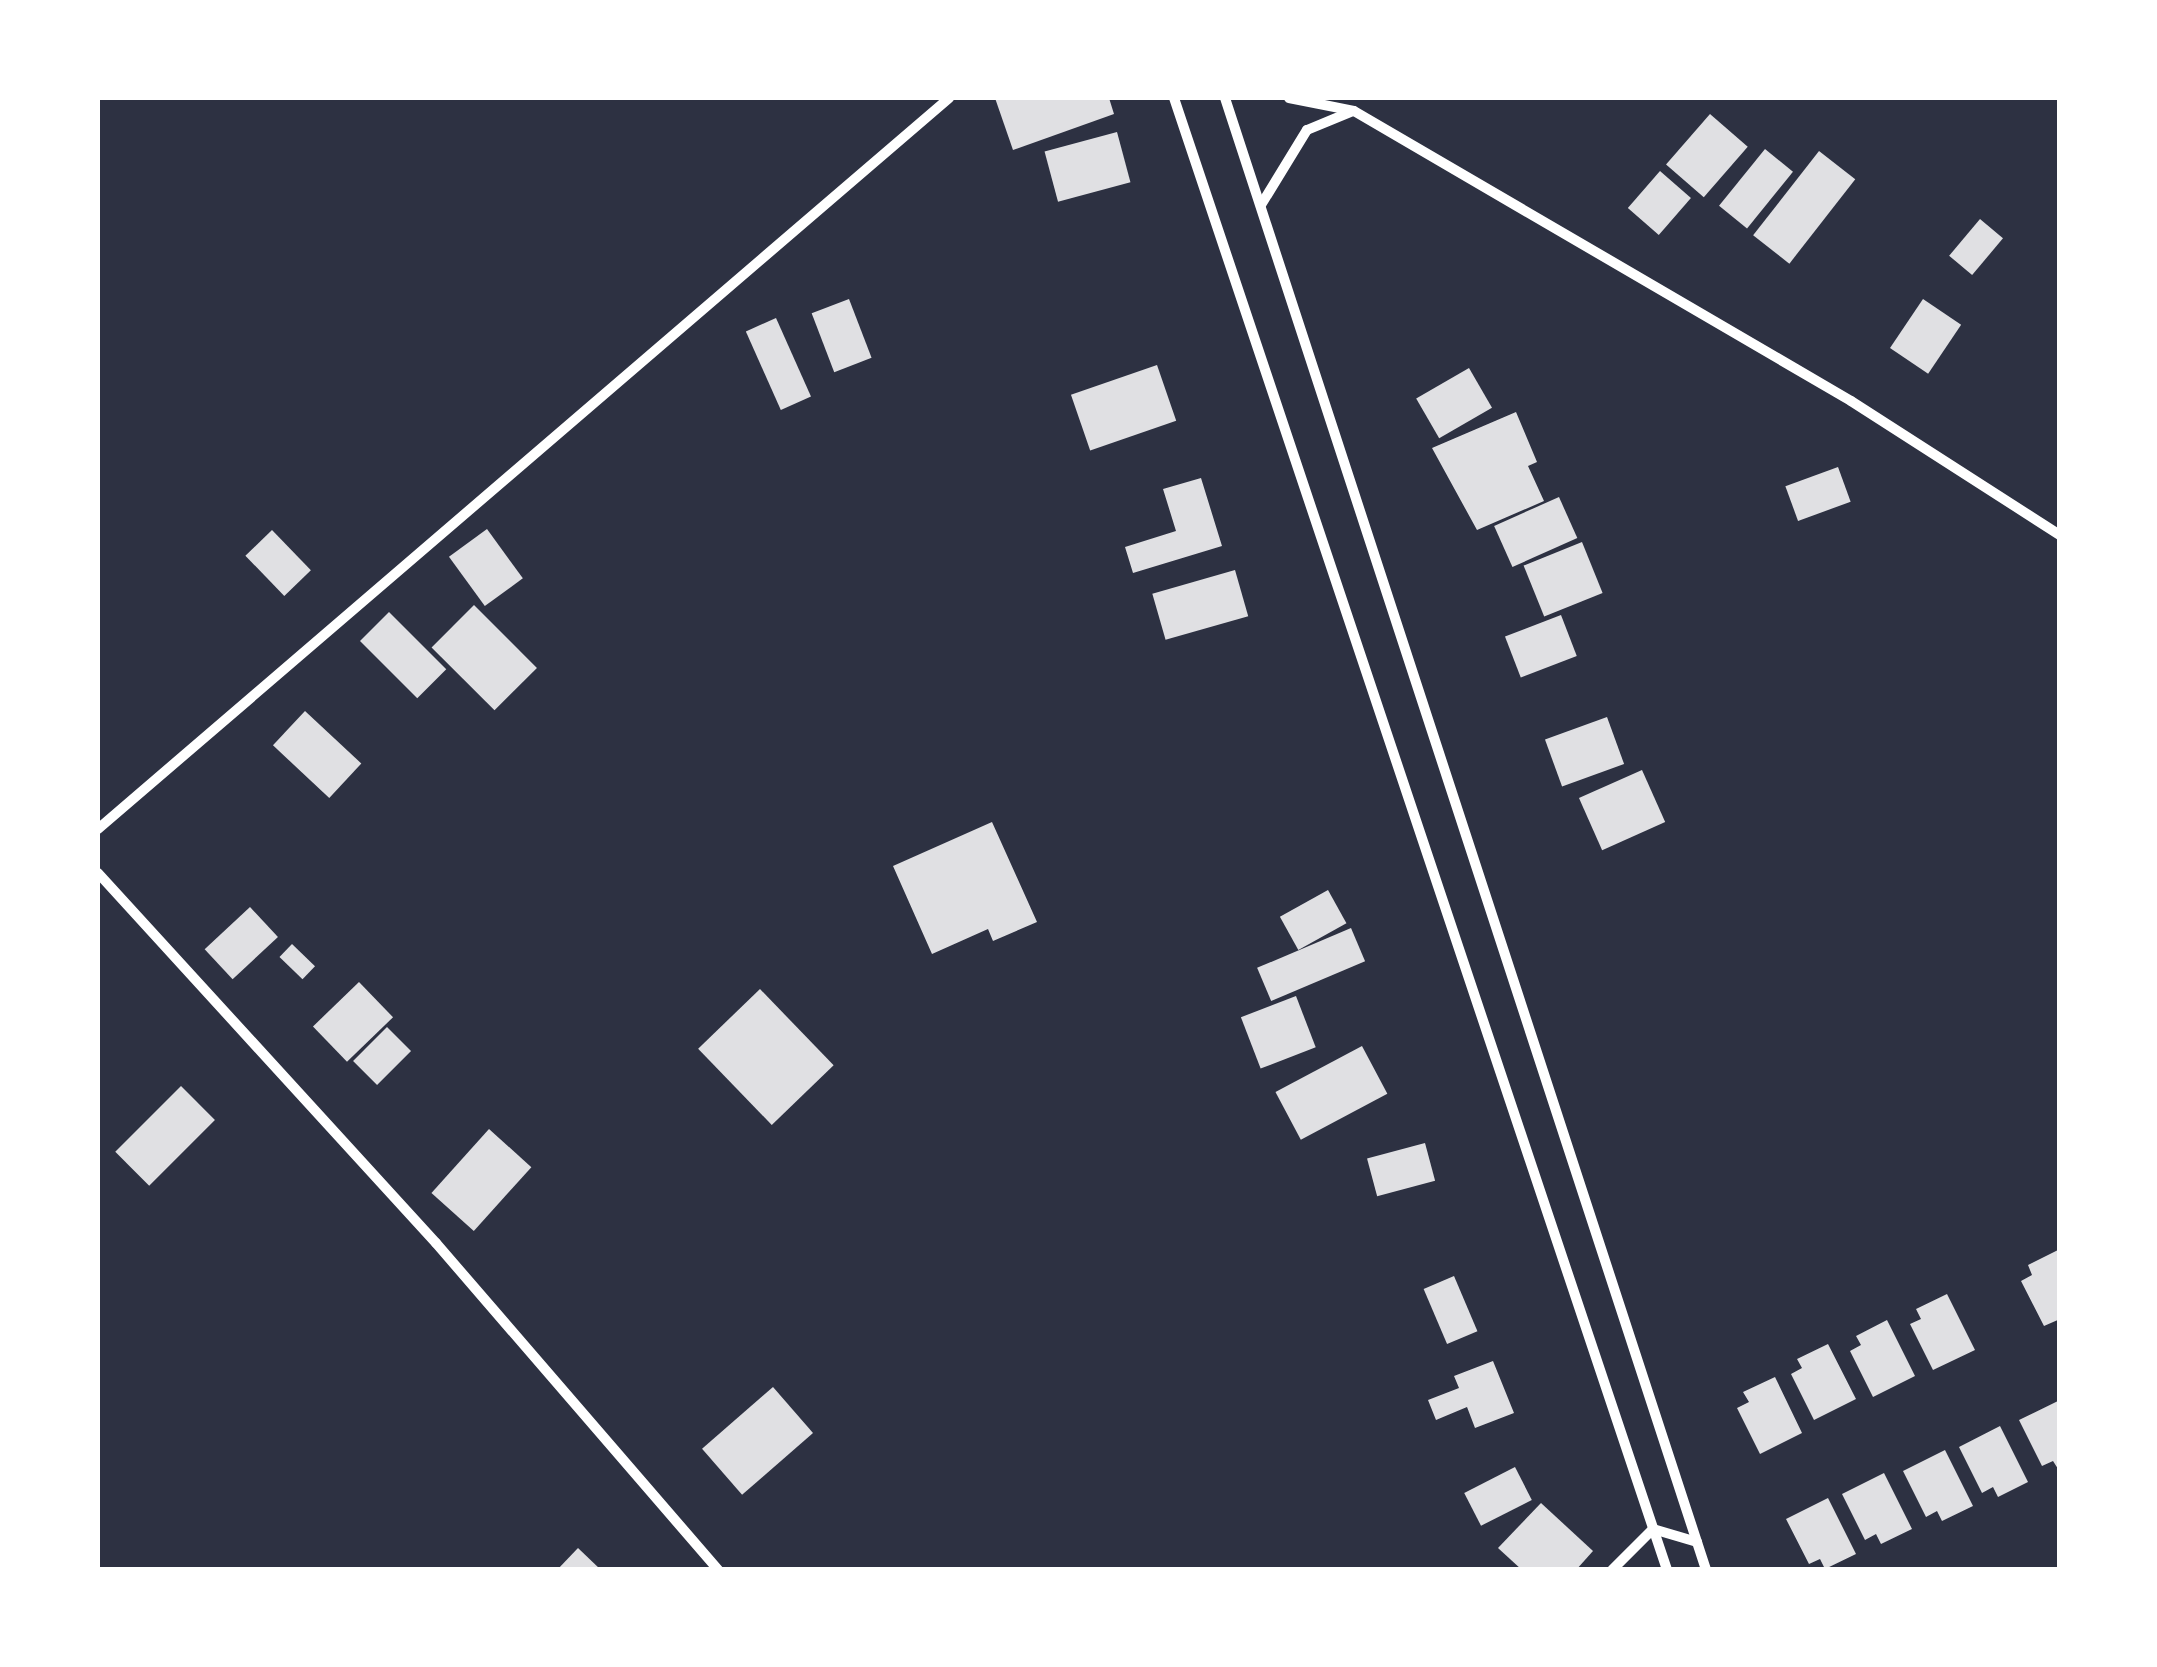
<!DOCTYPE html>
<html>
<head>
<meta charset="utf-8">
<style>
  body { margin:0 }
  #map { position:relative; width:2157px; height:1667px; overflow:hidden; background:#2d3142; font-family:Overpass,sans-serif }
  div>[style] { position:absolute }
  .building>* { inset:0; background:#e0e0e3; transform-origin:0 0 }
  .minor>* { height:10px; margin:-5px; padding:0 5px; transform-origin:5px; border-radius:5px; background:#fff }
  span { translate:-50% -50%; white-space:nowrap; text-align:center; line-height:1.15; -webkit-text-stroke:9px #fff; paint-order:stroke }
  .frame { position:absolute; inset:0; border:100px solid #fff; pointer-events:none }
</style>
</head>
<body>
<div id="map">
  <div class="building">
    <i style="clip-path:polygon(995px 98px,1109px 98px,1114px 114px,1013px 150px)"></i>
    <i style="left:1710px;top:114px;width:50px;height:67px;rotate:41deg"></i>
    <i style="left:1117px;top:132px;width:52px;height:75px;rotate:75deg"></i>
    <i style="left:1765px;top:149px;width:36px;height:73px;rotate:39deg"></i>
    <i style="left:1819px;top:151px;width:46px;height:107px;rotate:38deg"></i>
    <i style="left:1660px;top:171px;width:41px;height:49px;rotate:41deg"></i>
    <i style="left:1980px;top:219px;width:30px;height:48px;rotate:40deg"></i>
    <i style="left:849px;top:299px;width:63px;height:40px;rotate:69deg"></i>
    <i style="left:1923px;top:299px;width:46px;height:59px;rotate:34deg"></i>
    <i style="left:776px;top:318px;width:86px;height:33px;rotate:66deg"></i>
    <i style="left:1157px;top:365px;width:59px;height:91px;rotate:71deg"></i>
    <i style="left:1469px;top:368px;width:46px;height:61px;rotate:60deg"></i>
    <i style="clip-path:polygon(1516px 412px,1537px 462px,1528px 466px,1544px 501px,1477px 530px,1432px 448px)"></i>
    <i style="left:1838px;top:467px;width:37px;height:56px;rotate:70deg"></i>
    <i style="clip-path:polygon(1201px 478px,1222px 546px,1133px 573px,1125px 547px,1176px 531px,1163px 489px)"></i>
    <i style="left:1559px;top:497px;width:45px;height:71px;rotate:66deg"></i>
    <i style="left:487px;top:529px;width:61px;height:47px;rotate:54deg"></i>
    <i style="left:272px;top:530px;width:56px;height:37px;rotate:46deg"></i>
    <i style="left:1582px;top:542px;width:55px;height:63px;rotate:68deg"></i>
    <i style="left:1235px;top:570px;width:48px;height:86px;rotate:74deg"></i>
    <i style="left:474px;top:605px;width:89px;height:60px;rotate:45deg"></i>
    <i style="left:389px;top:612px;width:81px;height:41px;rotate:45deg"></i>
    <i style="left:1561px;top:615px;width:44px;height:60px;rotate:69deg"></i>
    <i style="left:305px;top:711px;width:77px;height:47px;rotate:43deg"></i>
    <i style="left:1607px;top:717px;width:50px;height:66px;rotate:70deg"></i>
    <i style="left:1642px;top:770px;width:57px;height:69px;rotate:66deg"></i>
    <i style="clip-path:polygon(992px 822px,1037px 922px,993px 941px,988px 929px,932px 954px,893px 866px)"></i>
    <i style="left:1328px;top:890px;width:38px;height:55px;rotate:61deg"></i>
    <i style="left:250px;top:907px;width:41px;height:62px;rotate:47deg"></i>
    <i style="left:1351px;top:928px;width:36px;height:102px;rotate:67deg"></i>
    <i style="left:292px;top:944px;width:32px;height:18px;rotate:44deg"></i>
    <i style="left:359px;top:982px;width:49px;height:64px;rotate:46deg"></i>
    <i style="left:760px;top:989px;width:106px;height:86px;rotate:46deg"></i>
    <i style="left:1296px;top:996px;width:55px;height:59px;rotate:69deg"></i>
    <i style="left:387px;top:1027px;width:34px;height:48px;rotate:45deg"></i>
    <i style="left:1362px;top:1046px;width:54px;height:98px;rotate:62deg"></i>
    <i style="left:181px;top:1086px;width:48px;height:93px;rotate:45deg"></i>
    <i style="left:489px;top:1129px;width:57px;height:86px;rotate:42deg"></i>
    <i style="left:1425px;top:1143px;width:39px;height:60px;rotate:75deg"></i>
    <i style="clip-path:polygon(2058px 1250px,2060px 1319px,2044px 1326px,2021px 1281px,2032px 1275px,2028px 1265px)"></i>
    <i style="left:1454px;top:1276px;width:60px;height:33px;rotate:67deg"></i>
    <i style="clip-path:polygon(1947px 1294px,1975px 1350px,1933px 1370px,1910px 1324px,1921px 1319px,1916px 1309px)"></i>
    <i style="clip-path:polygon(1887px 1320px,1915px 1376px,1873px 1397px,1850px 1351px,1861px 1345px,1856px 1336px)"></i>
    <i style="clip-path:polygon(1828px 1344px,1856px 1399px,1814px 1420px,1791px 1374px,1802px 1368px,1797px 1359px)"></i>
    <i style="clip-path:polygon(1493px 1361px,1514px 1413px,1475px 1428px,1467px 1407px,1436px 1420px,1428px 1400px,1459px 1388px,1454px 1376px)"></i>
    <i style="clip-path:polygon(1775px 1377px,1802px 1433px,1760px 1454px,1737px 1408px,1749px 1402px,1743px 1392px)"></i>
    <i style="left:773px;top:1387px;width:61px;height:94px;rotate:49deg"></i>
    <i style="clip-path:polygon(2060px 1400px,2060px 1472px,2053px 1461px,2042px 1466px,2019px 1420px)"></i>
    <i style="clip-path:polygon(2000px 1426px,2028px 1482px,1998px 1497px,1993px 1487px,1982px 1493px,1959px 1447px)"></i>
    <i style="clip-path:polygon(1945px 1450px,1973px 1506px,1942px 1521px,1937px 1511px,1926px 1517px,1903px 1471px)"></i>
    <i style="left:1515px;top:1467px;width:37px;height:57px;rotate:63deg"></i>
    <i style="clip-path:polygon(1884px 1473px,1912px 1529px,1881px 1544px,1876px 1534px,1865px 1540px,1842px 1494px)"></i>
    <i style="clip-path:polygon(1828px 1498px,1856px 1554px,1825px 1569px,1820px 1559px,1809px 1564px,1786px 1519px)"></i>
    <i style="clip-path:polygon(1541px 1503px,1593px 1551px,1576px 1570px,1522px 1570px,1498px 1548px)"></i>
    <i style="clip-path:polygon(578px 1548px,601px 1570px,557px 1570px)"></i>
  </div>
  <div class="minor">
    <i style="left:1174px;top:98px;width:1552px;rotate:71.48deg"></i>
    <i style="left:1225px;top:98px;width:1549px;rotate:71.9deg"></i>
    <i style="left:1289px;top:98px;width:66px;rotate:11.3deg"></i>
    <i style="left:1354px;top:111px;width:575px;rotate:30.26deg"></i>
    <i style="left:1851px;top:401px;width:248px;rotate:32.7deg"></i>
    <i style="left:1261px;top:205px;width:88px;rotate:-58.5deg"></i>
    <i style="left:1307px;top:130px;width:50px;rotate:-22.4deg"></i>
    <i style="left:98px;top:829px;width:1122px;rotate:-40.66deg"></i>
    <i style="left:98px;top:873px;width:501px;rotate:47.59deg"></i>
    <i style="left:436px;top:1243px;width:432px;rotate:49.2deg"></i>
    <i style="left:1612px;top:1570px;width:58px;rotate:-45deg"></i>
    <i style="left:1653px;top:1529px;width:46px;rotate:16.5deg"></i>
  </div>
  <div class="frame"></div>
</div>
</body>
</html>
